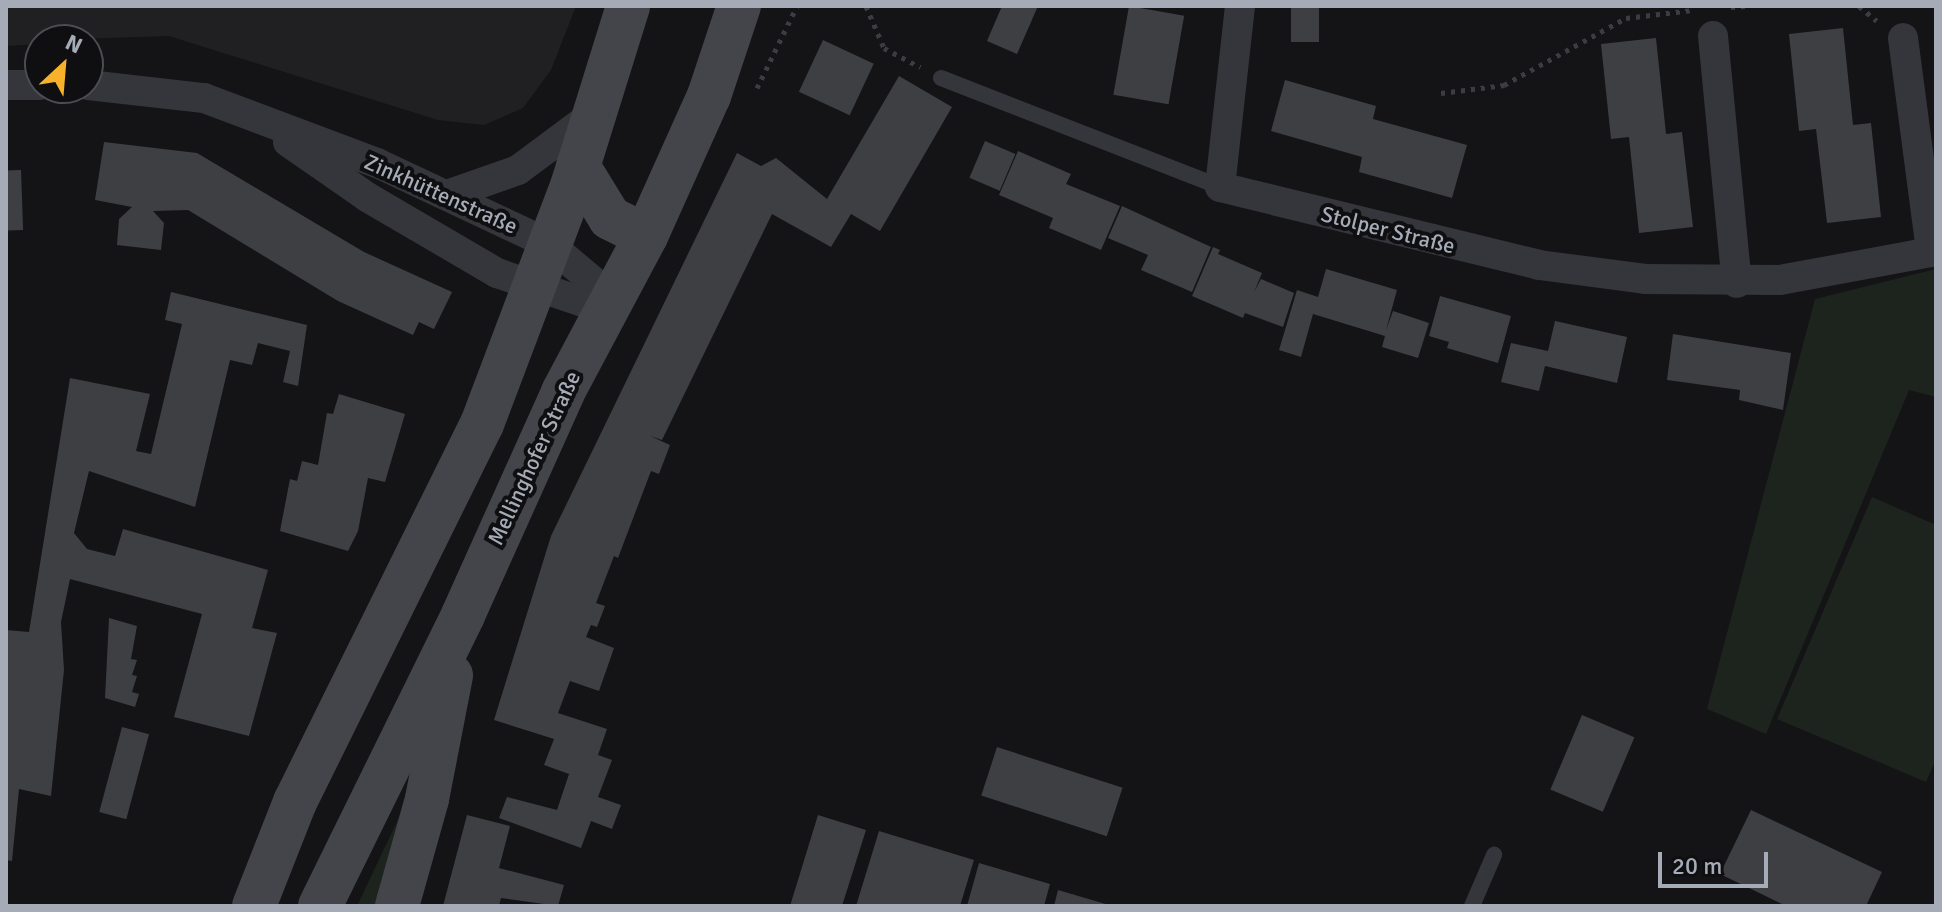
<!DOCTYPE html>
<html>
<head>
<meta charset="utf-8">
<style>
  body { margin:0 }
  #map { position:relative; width:1942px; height:912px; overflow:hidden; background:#141416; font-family:Signika,sans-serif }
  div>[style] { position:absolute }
  .built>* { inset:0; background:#202023 }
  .green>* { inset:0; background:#1c241d }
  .building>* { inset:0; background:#3e3f43; transform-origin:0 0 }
  .path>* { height:5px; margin-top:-2.5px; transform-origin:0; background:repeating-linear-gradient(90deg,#3b3d42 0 4px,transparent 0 10px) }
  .service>* { height:16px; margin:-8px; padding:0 8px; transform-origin:8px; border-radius:8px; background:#35363b }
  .minor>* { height:30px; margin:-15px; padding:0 15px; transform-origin:15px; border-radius:15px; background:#35363b }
  .secondary>* { height:44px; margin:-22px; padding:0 22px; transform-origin:22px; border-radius:22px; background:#43454b }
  span { translate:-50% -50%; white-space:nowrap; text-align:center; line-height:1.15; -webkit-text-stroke:8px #0f0f11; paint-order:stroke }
  .street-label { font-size:22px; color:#a5abb7 }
  .frame { position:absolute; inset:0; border:8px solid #a5abb7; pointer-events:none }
  .north { position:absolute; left:24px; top:24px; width:80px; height:80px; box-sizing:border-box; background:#0f0f11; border:2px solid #4b4d53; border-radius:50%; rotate:26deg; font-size:22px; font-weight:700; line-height:32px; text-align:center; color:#a5abb7 }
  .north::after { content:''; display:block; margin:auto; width:28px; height:36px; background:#f7b12b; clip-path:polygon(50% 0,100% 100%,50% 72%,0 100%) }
  .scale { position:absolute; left:1658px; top:852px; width:110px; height:36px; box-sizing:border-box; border:4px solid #a5abb7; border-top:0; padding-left:10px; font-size:24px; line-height:28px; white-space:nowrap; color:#a5abb7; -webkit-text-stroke:6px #0f0f11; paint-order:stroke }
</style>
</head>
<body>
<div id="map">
  <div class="built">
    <i style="clip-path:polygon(6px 6px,576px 6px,551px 70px,523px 108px,484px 125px,438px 120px,169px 36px,40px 40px,40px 44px,6px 46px)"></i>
  </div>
  <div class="green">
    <i style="clip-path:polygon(1936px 269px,1936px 397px,1909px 390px,1766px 734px,1707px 709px,1815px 299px)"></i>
    <i style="clip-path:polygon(1872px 497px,1936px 525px,1936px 759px,1926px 782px,1777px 719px)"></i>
    <i style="clip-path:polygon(411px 792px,379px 906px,357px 906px)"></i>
  </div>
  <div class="building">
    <i style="clip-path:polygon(1002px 6px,1038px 6px,1017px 54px,987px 41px)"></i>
    <i style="left:1129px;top:6px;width:56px;height:90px;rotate:10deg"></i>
    <i style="left:1291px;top:6px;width:28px;height:36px"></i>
    <i style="clip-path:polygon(1843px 28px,1853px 125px,1871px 123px,1881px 217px,1827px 223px,1816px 129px,1799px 131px,1789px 34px)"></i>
    <i style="clip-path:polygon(1656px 38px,1666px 134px,1682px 132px,1693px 227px,1639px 233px,1629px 137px,1611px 139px,1601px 44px)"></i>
    <i style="left:823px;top:40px;width:56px;height:57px;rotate:25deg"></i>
    <i style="clip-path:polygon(899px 76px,952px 107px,880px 231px,851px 214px,831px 247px,772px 214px,662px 440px,650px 436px,670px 445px,659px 474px,651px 471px,618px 558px,614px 556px,596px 603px,605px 606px,597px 627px,591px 625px,586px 637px,614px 648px,599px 691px,570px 681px,558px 713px,607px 729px,598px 755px,612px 760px,598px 797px,621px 805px,612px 829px,591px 821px,581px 848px,499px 818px,507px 797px,557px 810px,569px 774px,544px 765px,554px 739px,494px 720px,551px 536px,737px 153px,761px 166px,776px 158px,827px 199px)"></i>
    <i style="clip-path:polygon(1285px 80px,1376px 106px,1373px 119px,1467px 145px,1452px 198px,1359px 172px,1362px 157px,1271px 131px)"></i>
    <i style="left:985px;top:141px;width:33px;height:40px;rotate:23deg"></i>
    <i style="clip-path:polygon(104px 142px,197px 153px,364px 252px,452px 292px,434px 329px,419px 322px,413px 335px,338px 301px,188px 210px,153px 211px,164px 223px,161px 250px,117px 245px,119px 219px,132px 207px,95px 200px)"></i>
    <i style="clip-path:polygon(1018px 151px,1071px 174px,1066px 184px,1120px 206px,1101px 250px,1049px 228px,1053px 218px,999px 195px)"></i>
    <i style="left:21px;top:170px;width:60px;height:15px;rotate:88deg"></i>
    <i style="clip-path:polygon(1122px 206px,1211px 247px,1192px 292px,1141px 270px,1148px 255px,1108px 238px)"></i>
    <i style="clip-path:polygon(1213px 247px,1220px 250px,1218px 254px,1262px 273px,1254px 292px,1261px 279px,1294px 293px,1283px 327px,1245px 313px,1243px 318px,1192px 296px)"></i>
    <i style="clip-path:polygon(1326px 269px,1397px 290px,1386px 330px,1393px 311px,1429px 323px,1418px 358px,1382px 347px,1385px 336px,1313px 314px,1301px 357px,1279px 350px,1297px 290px,1318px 297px)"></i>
    <i style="clip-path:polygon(171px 292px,307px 325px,298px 386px,283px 382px,290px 351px,258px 343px,252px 365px,230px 360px,195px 507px,89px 471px,74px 533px,87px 549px,115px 556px,123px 529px,268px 570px,252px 628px,277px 633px,249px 736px,174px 717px,202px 614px,70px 579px,61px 622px,64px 670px,51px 796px,19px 789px,12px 861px,6px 860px,6px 630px,29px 632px,70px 378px,150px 394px,136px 451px,151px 454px,182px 324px,165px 320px)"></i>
    <i style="clip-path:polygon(1440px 296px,1511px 316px,1498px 363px,1447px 348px,1449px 342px,1429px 336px)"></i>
    <i style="clip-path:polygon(1555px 321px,1627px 337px,1617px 383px,1545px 366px,1539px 391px,1501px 382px,1511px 343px,1548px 351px)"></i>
    <i style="clip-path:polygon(1673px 334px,1791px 353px,1783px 410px,1739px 400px,1740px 390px,1667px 380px)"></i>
    <i style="clip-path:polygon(339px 394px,405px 414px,385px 482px,368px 478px,358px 531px,348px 551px,280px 531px,290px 479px,297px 481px,302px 461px,318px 465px,327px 413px,333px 414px)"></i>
    <i style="clip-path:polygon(109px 618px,137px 626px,131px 659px,137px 660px,132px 675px,137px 676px,132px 692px,139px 694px,135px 707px,105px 698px)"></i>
    <i style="left:1582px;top:715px;width:57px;height:81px;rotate:23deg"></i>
    <i style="left:122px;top:727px;width:28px;height:88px;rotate:15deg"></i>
    <i style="left:997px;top:747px;width:132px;height:51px;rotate:18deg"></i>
    <i style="clip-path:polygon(1751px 810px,1882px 872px,1866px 906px,1786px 906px,1720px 874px)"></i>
    <i style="clip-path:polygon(467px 815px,510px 826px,499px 868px,564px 885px,558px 906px,501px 898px,499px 906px,443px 906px)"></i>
    <i style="clip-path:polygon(818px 815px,866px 830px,842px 906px,790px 906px)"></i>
    <i style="clip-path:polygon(879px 831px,974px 860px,960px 906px,856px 906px)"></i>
    <i style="clip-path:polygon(979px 863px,1050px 884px,1044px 906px,967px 906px)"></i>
    <i style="clip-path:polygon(1058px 890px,1109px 905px,1109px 906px,1054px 906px)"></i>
  </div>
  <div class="path">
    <i style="left:866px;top:6px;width:46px;rotate:66.8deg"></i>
    <i style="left:884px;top:48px;width:41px;rotate:27.8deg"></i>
    <i style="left:1859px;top:6px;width:23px;rotate:40deg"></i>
    <i style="left:1731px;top:7px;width:14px;rotate:-4deg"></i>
    <i style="left:757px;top:88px;width:91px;rotate:-64deg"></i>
    <i style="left:1441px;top:93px;width:64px;rotate:-7.2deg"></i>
    <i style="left:1504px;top:85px;width:139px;rotate:-28.8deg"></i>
    <i style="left:1626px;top:18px;width:67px;rotate:-6.8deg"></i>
  </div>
  <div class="service">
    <i style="left:941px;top:78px;width:300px;rotate:21.3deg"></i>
    <i style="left:1472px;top:906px;width:56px;rotate:-66.7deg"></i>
  </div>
  <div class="minor">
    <i style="left:1240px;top:6px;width:182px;rotate:96.3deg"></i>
    <i style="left:1220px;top:187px;width:328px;rotate:13.7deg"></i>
    <i style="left:1539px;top:265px;width:107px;rotate:7.5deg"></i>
    <i style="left:1645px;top:279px;width:135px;rotate:0.4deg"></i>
    <i style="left:1780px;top:280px;width:159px;rotate:-10.5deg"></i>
    <i style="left:1713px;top:36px;width:248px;rotate:84.5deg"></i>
    <i style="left:1903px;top:38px;width:216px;rotate:82.5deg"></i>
    <i style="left:6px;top:85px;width:34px"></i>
    <i style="left:88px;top:85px;width:117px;rotate:6.4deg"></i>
    <i style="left:204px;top:98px;width:185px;rotate:20.6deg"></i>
    <i style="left:377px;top:163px;width:190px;rotate:25.2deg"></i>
    <i style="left:549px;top:244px;width:84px;rotate:40.2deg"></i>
    <i style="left:288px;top:142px;width:96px;rotate:34.8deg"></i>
    <i style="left:367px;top:197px;width:151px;rotate:30.3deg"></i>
    <i style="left:497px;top:273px;width:115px;rotate:18.7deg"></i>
    <i style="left:447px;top:195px;width:75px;rotate:-19.4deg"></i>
    <i style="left:518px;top:170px;width:97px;rotate:-36.6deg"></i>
  </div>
  <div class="secondary">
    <i style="left:578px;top:166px;width:61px;rotate:58.4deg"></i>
    <i style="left:610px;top:218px;width:40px;rotate:26.6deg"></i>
    <i style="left:254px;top:906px;width:112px;rotate:-68.5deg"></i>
    <i style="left:295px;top:802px;width:422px;rotate:-63.7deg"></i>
    <i style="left:482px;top:424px;width:258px;rotate:-69.3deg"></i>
    <i style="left:573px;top:183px;width:185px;rotate:-72.7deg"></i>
    <i style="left:320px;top:906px;width:324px;rotate:-63.8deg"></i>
    <i style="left:463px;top:615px;width:244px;rotate:-65.8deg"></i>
    <i style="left:563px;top:392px;width:177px;rotate:-62deg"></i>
    <i style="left:646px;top:236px;width:154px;rotate:-65.8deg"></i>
    <i style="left:709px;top:96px;width:95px;rotate:-71.6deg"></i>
    <i style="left:397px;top:906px;width:111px;rotate:-74.3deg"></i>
    <i style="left:427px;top:799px;width:126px;rotate:-79deg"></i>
  </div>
  <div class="street-label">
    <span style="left:441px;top:194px;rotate:24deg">Zinkhüttenstraße</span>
    <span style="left:1388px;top:230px;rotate:14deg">Stolper Straße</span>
    <span style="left:534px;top:458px;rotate:-65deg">Mellinghofer Straße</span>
  </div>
  <div class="frame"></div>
  <div class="north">N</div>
  <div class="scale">20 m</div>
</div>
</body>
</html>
